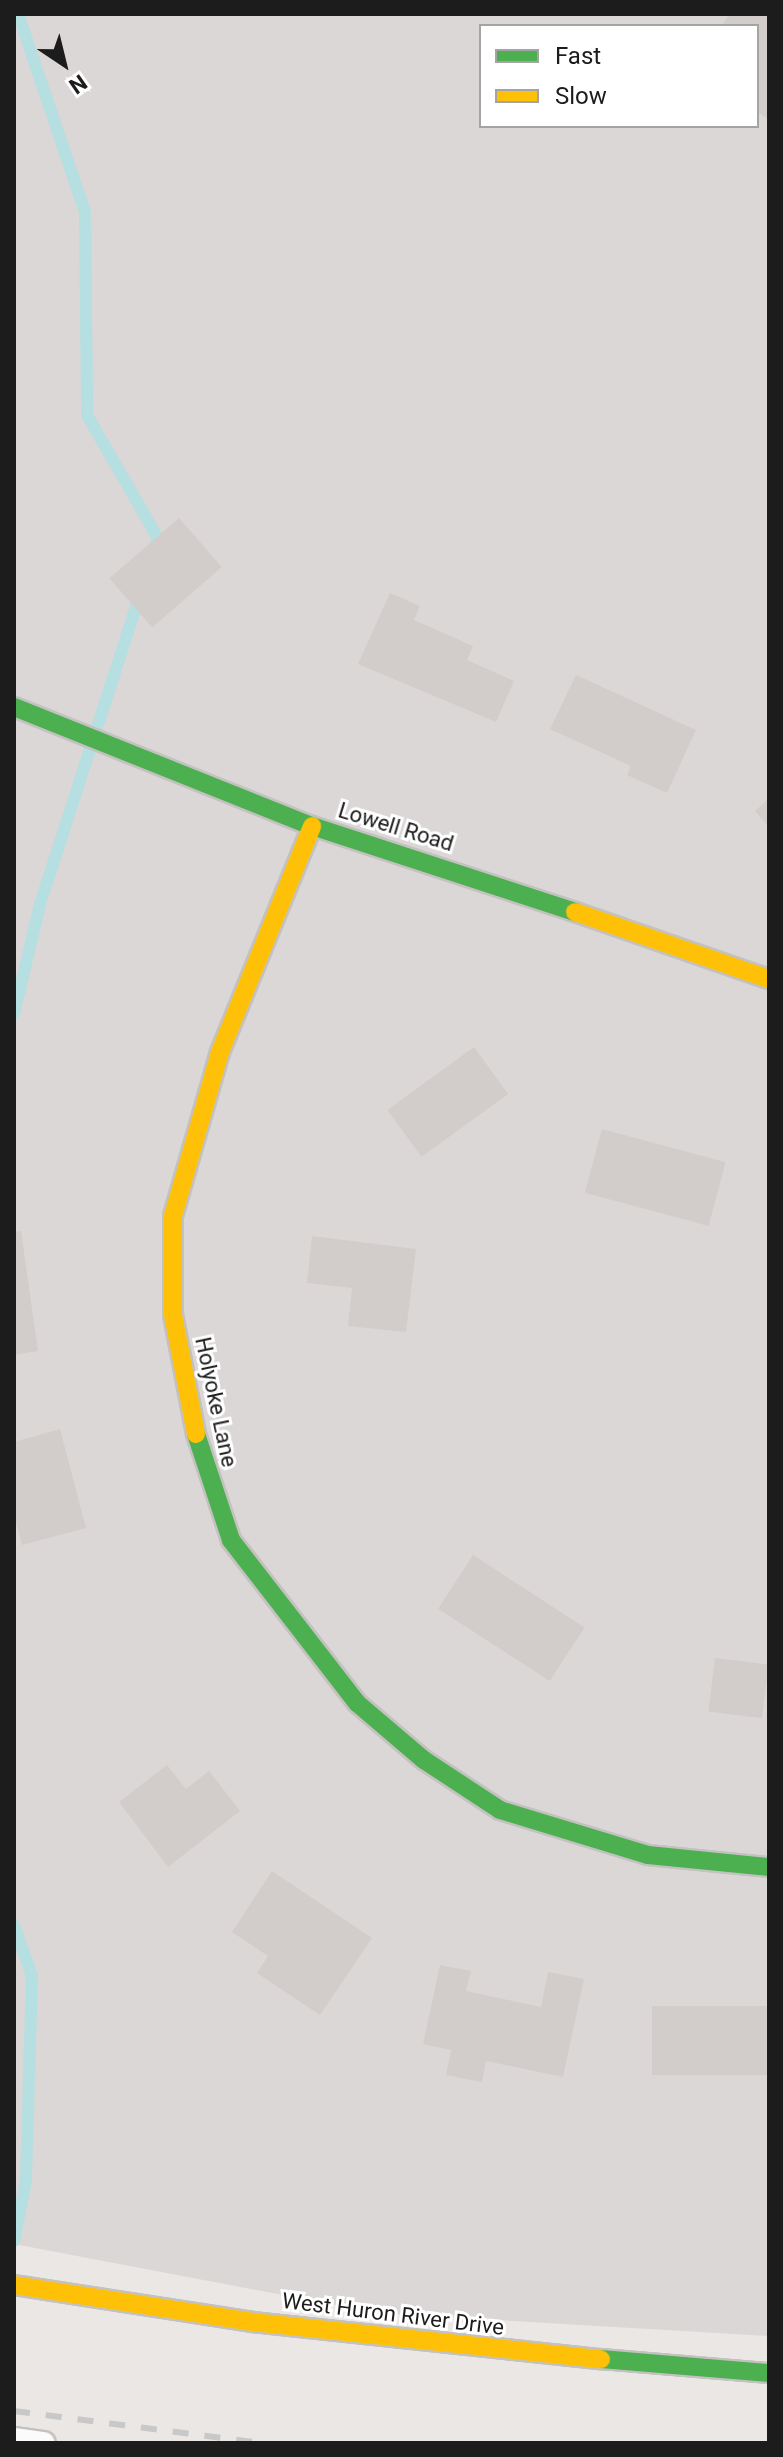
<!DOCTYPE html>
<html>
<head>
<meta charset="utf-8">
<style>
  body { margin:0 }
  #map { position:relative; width:783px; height:2457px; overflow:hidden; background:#ebe7e4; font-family:Roboto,sans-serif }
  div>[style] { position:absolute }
  .residential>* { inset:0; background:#dad7d6 }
  .stream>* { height:12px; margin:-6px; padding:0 6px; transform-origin:6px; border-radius:6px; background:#b5dfe0 }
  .building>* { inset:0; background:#d2cdcb; transform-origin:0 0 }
  .roads { filter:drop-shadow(2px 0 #c3c2c0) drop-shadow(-2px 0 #c3c2c0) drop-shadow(0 2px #c3c2c0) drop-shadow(0 -2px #c3c2c0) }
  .lane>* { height:22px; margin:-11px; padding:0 11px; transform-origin:11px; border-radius:11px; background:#fcfbfb }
  .fast>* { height:18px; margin:-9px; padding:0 9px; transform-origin:9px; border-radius:9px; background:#4caf50 }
  .slow>* { height:18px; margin:-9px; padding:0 9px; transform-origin:9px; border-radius:9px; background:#ffc107 }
  .rail>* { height:6px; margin-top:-3px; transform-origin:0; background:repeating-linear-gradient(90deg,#c9c8c8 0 16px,transparent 0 32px) }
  span { translate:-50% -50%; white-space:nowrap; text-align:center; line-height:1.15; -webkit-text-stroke:6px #fff; paint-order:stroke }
  .street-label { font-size:22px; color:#1c1c1c }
  .frame { position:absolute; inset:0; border:16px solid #1c1c1c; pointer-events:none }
  .legend { position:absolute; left:479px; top:24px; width:280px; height:104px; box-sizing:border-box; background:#fff; border:2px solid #a4a4a4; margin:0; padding:10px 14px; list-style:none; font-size:24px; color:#1c1c1c }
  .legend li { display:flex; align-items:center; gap:16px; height:40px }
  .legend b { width:40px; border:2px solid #a4a4a4 }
  .north { position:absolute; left:24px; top:24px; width:80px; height:80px; -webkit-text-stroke:6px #fff; paint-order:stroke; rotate:145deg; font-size:22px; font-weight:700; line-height:32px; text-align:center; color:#1c1c1c }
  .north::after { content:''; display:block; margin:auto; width:28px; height:36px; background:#1c1c1c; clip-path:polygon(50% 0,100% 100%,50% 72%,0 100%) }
</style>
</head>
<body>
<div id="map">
  <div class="residential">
    <i style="clip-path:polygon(evenodd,14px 14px,769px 14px,769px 2336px,377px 2313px,14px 2244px,14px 14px,481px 26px,757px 26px,757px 126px,481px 126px,481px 26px)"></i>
  </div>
  <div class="stream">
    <i style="left:18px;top:14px;width:209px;rotate:71.3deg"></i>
    <i style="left:85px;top:212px;width:203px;rotate:89.4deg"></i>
    <i style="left:87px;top:415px;width:142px;rotate:60deg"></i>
    <i style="left:158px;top:538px;width:15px;rotate:106deg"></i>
    <i style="left:14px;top:1014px;width:113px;rotate:-76.7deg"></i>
    <i style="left:40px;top:904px;width:328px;rotate:-72.1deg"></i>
    <i style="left:14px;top:1925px;width:54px;rotate:70.6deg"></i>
    <i style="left:32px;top:1976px;width:204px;rotate:91.7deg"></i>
    <i style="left:26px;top:2180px;width:62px;rotate:101.1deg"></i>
  </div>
  <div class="building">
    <i style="clip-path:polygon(729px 14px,769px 14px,769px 119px,757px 112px,757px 26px,722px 26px)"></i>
    <i style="left:179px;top:518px;width:65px;height:92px;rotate:49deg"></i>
    <i style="clip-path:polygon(390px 593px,420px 606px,414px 620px,473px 646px,467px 660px,514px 681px,496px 722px,358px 664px)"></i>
    <i style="clip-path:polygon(576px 675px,696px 730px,667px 793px,627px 775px,631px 766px,550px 729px)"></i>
    <i style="clip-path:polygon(769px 798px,769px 827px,755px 811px)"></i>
    <i style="left:474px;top:1047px;width:58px;height:107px;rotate:54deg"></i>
    <i style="left:602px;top:1129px;width:128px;height:66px;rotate:15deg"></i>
    <i style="clip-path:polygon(21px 1231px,38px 1351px,14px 1355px,14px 1232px)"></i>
    <i style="clip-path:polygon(312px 1236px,416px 1249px,406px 1332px,348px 1326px,352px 1288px,307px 1283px)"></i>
    <i style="clip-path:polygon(60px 1429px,86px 1528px,22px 1545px,14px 1515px,14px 1442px)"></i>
    <i style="left:473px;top:1555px;width:133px;height:64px;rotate:33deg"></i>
    <i style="left:715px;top:1658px;width:54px;height:54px;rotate:7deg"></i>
    <i style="clip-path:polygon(167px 1765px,186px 1789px,209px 1771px,240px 1811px,168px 1867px,119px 1802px)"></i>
    <i style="clip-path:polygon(272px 1871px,372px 1938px,320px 2015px,257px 1973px,268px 1956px,232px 1932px)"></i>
    <i style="clip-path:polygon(440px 1965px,471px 1971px,466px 1991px,541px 2007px,548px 1972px,584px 1979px,563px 2077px,486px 2061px,482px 2082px,446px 2075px,451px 2050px,423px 2044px)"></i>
    <i style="left:769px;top:2006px;width:69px;height:117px;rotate:90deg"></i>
  </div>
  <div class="roads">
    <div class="lane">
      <i style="left:14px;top:2439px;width:30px;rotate:8deg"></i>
    </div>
    <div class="fast">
      <i style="left:14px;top:707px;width:321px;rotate:21.8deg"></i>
      <i style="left:312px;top:826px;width:277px;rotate:18.1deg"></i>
      <i style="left:196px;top:1434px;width:112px;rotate:71.7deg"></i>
      <i style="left:231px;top:1540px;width:206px;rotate:52.3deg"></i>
      <i style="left:357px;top:1703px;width:88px;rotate:40.4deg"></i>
      <i style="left:424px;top:1760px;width:91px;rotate:33.3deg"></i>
      <i style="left:500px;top:1810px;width:155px;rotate:16.9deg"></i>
      <i style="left:648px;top:1855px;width:122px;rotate:5.7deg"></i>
      <i style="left:601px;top:2359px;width:169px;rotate:4.8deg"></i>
    </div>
    <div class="slow">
      <i style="left:575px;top:912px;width:205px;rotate:19.1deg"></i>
      <i style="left:196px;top:1434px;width:121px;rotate:-100.9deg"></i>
      <i style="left:173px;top:1315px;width:99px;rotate:-90deg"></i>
      <i style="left:173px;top:1216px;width:171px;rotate:-74deg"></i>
      <i style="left:220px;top:1052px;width:244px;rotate:-67.8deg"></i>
      <i style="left:14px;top:2285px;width:241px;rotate:8.8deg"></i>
      <i style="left:252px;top:2322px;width:351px;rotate:6.1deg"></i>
    </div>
  </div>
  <div class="rail">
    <i style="left:14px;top:2411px;width:247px;rotate:7.4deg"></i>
  </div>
  <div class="street-label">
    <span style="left:396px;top:827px;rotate:17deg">Lowell Road</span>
    <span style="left:216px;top:1402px;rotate:78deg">Holyoke Lane</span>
    <span style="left:393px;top:2314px;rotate:7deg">West Huron River Drive</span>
  </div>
  <div class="frame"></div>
  <ul class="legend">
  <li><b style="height:10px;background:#4caf50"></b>Fast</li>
  <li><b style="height:10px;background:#ffc107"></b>Slow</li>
  </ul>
  <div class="north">N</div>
</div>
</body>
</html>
